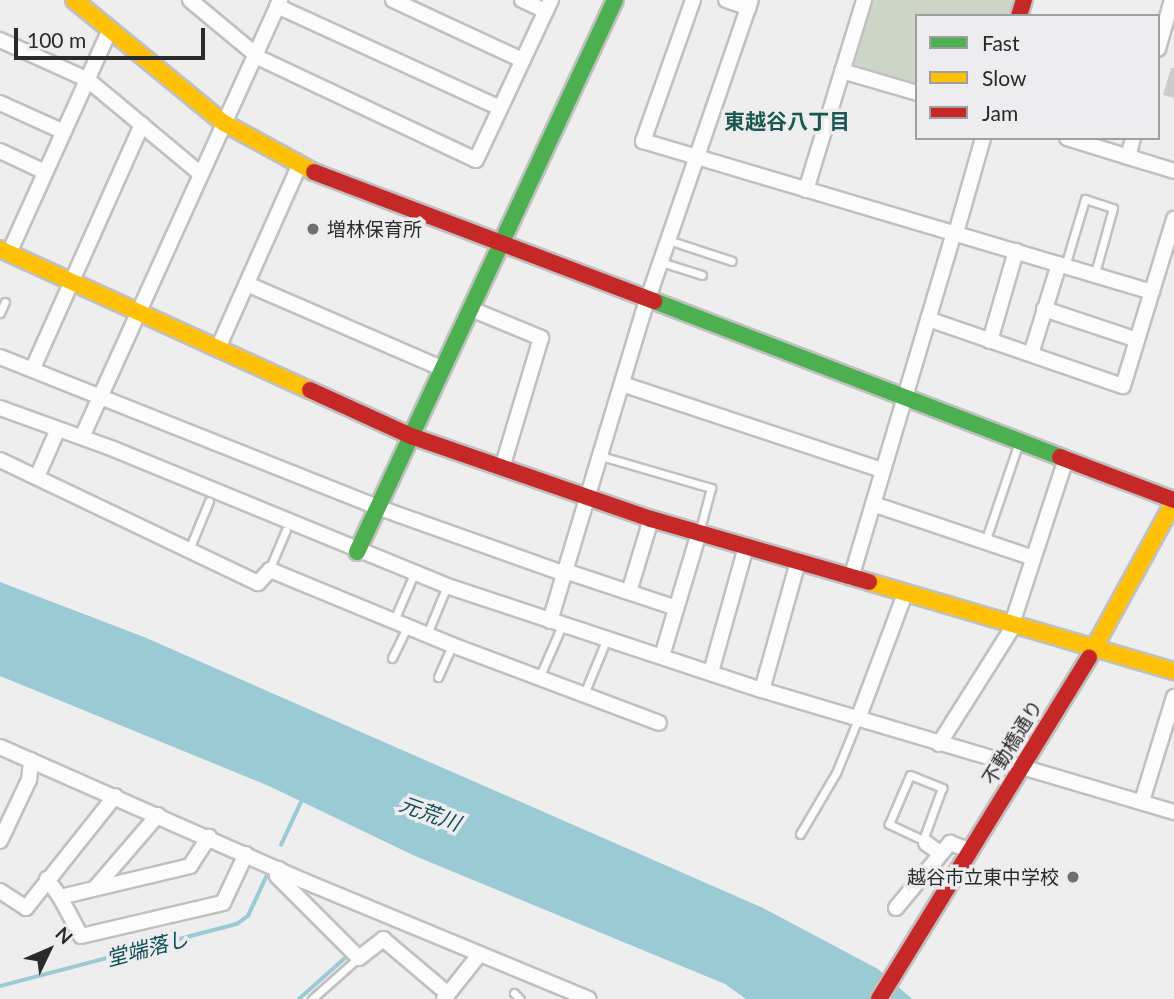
<!DOCTYPE html>
<html>
<head>
<meta charset="utf-8">
<style>
  body { margin:0 }
  #map { position:relative; width:1174px; height:999px; overflow:hidden; background:#eee; font-family:Lato,"Noto Sans JP",sans-serif }
  div>[style] { position:absolute }
  .green>* { inset:0; background:#cdd6c6 }
  .water>* { inset:0; background:#9acad3 }
  .stream>* { height:3.5px; margin:-1.75px; padding:0 1.75px; transform-origin:1.75px; border-radius:1.75px; background:#9acad3 }
  .building>* { inset:0; background:#ccc }
  .roads { filter:drop-shadow(2px 0 #c0c0c0) drop-shadow(-2px 0 #c0c0c0) drop-shadow(0 2px #c0c0c0) drop-shadow(0 -2px #c0c0c0) }
  .lane>* { height:7px; margin:-3.5px; padding:0 3.5px; transform-origin:3.5px; border-radius:3.5px; background:#fcfcfc }
  .street>* { height:14px; margin:-7px; padding:0 7px; transform-origin:7px; border-radius:7px; background:#fcfcfc }
  .fast>* { height:16px; margin:-8px; padding:0 8px; transform-origin:8px; border-radius:8px; background:#4caf50 }
  .slow>* { height:16px; margin:-8px; padding:0 8px; transform-origin:8px; border-radius:8px; background:#ffc107 }
  .jam>* { height:16px; margin:-8px; padding:0 8px; transform-origin:8px; border-radius:8px; background:#c62828 }
  .dots>* { width:19px; height:19px; translate:-50% -50%; box-sizing:border-box; border:4px solid #ededef; border-radius:50% }
  span { translate:-50% -50%; white-space:nowrap; text-align:center; line-height:1.15; -webkit-text-stroke:7px #ededef; paint-order:stroke }
  .poi-label { font-size:19px; color:#292a2a }
  .left { translate:0 -50%; text-align:left }
  .right { translate:-100% -50%; text-align:right }
  .street-label { font-size:19px; color:#292a2a }
  .neighbourhood-label { font-size:21px; color:#1b5650; font-weight:700 }
  .water-label { font-size:21px; color:#114e58; font-style:italic }
  .legend { position:absolute; left:915px; top:14px; width:245px; height:126px; box-sizing:border-box; background:#ededef; border:2px solid #9f9fa0; margin:0; padding:9px 12px; list-style:none; font-size:21px; color:#292a2a }
  .legend li { display:flex; align-items:center; gap:14px; height:35px }
  .legend b { width:35px; border:2px solid #9f9fa0 }
  .north { position:absolute; left:14px; top:915px; width:70px; height:70px; -webkit-text-stroke:5px #ededef; paint-order:stroke; rotate:46deg; font-size:19px; font-weight:700; line-height:28px; text-align:center; color:#292a2a }
  .north::after { content:''; display:block; margin:auto; width:24px; height:32px; background:#292a2a; clip-path:polygon(50% 0,100% 100%,50% 72%,0 100%) }
  .scale { position:absolute; left:14px; top:28px; width:191px; height:32px; box-sizing:border-box; border:4px solid #292a2a; border-top:0; padding-left:9px; font-size:21px; line-height:24px; white-space:nowrap; color:#292a2a; -webkit-text-stroke:5px #ededef; paint-order:stroke }
</style>
</head>
<body>
<div id="map">
  <div class="green">
    <i style="clip-path:polygon(873px 0,1016px 0,1011px 16px,917px 16px,917px 85px,854px 67px)"></i>
  </div>
  <div class="water">
    <i style="clip-path:polygon(0 582px,144px 637px,763px 908px,878px 969px,912px 999px,746px 999px,725px 984px,415px 856px,269px 786px,0 676px)"></i>
  </div>
  <div class="stream">
    <i style="left:281px;top:845px;width:50px;rotate:-65deg"></i>
    <i style="left:0;top:986px;width:245px;rotate:-14.7deg"></i>
    <i style="left:237px;top:924px;width:14px;rotate:-36deg"></i>
    <i style="left:248px;top:916px;width:45px;rotate:-65.1deg"></i>
    <i style="left:299px;top:999px;width:60px;rotate:-41.6deg"></i>
  </div>
  <div class="building">
    <i style="clip-path:polygon(1171px 68px,1174px 68px,1174px 98px,1163px 95px)"></i>
  </div>
  <div class="roads">
    <div class="lane">
      <i style="left:668px;top:240px;width:67px;rotate:18.2deg"></i>
      <i style="left:661px;top:262px;width:43px;rotate:17.6deg"></i>
      <i style="left:1065px;top:266px;width:70px;rotate:-73.4deg"></i>
      <i style="left:1085px;top:199px;width:29px;rotate:18deg"></i>
      <i style="left:1113px;top:208px;width:67px;rotate:105.5deg"></i>
      <i style="left:0;top:313px;width:12px;rotate:-66deg"></i>
      <i style="left:601px;top:456px;width:115px;rotate:16.2deg"></i>
      <i style="left:711px;top:488px;width:42px;rotate:105deg"></i>
      <i style="left:985px;top:542px;width:106px;rotate:-71.2deg"></i>
      <i style="left:188px;top:552px;width:55px;rotate:-67.6deg"></i>
      <i style="left:269px;top:570px;width:43px;rotate:-67deg"></i>
      <i style="left:394px;top:620px;width:50px;rotate:-66.5deg"></i>
      <i style="left:427px;top:634px;width:52px;rotate:-67.4deg"></i>
      <i style="left:392px;top:658px;width:34px;rotate:-64deg"></i>
      <i style="left:438px;top:677px;width:35px;rotate:-66deg"></i>
      <i style="left:539px;top:678px;width:60px;rotate:-66.4deg"></i>
      <i style="left:584px;top:694px;width:61px;rotate:-67.7deg"></i>
      <i style="left:910px;top:775px;width:35px;rotate:22deg"></i>
      <i style="left:942px;top:788px;width:55px;rotate:110.1deg"></i>
      <i style="left:923px;top:840px;width:38px;rotate:-155deg"></i>
      <i style="left:889px;top:824px;width:53px;rotate:-66.8deg"></i>
      <i style="left:800px;top:834px;width:71px;rotate:-59.5deg"></i>
      <i style="left:836px;top:773px;width:58px;rotate:-67.8deg"></i>
      <i style="left:514px;top:993px;width:8px;rotate:45deg"></i>
      <i style="left:312px;top:999px;width:62px;rotate:-41.7deg"></i>
    </div>
    <div class="street">
      <i style="left:190px;top:0;width:85px;rotate:39.7deg"></i>
      <i style="left:393px;top:0;width:142px;rotate:24.9deg"></i>
      <i style="left:522px;top:0;width:26px;rotate:25deg"></i>
      <i style="left:693px;top:0;width:150px;rotate:109.5deg"></i>
      <i style="left:643px;top:141px;width:531px;rotate:16.52deg"></i>
      <i style="left:726px;top:0;width:24px;rotate:19deg"></i>
      <i style="left:277px;top:6px;width:245px;rotate:24.6deg"></i>
      <i style="left:0;top:40px;width:97px;rotate:24.4deg"></i>
      <i style="left:88px;top:80px;width:147px;rotate:39.8deg"></i>
      <i style="left:1158px;top:49px;width:51px;rotate:-74.1deg"></i>
      <i style="left:255px;top:56px;width:244px;rotate:25.2deg"></i>
      <i style="left:476px;top:160px;width:177px;rotate:-64.9deg"></i>
      <i style="left:842px;top:71px;width:78px;rotate:16.3deg"></i>
      <i style="left:0;top:103px;width:70px;rotate:24.4deg"></i>
      <i style="left:1067px;top:138px;width:112px;rotate:17.1deg"></i>
      <i style="left:0;top:151px;width:50px;rotate:25deg"></i>
      <i style="left:1128px;top:157px;width:20px;rotate:-75deg"></i>
      <i style="left:806px;top:190px;width:199px;rotate:-73deg"></i>
      <i style="left:956px;top:233px;width:99px;rotate:-74.1deg"></i>
      <i style="left:9px;top:253px;width:246px;rotate:-65.7deg"></i>
      <i style="left:247px;top:284px;width:214px;rotate:23.4deg"></i>
      <i style="left:471px;top:309px;width:76px;rotate:22.5deg"></i>
      <i style="left:541px;top:338px;width:136px;rotate:106.7deg"></i>
      <i style="left:1044px;top:309px;width:98px;rotate:18.4deg"></i>
      <i style="left:928px;top:319px;width:206px;rotate:19deg"></i>
      <i style="left:1123px;top:386px;width:175px;rotate:-73deg"></i>
      <i style="left:990px;top:341px;width:94px;rotate:-73.9deg"></i>
      <i style="left:218px;top:348px;width:199px;rotate:-66deg"></i>
      <i style="left:1031px;top:354px;width:94px;rotate:-72.7deg"></i>
      <i style="left:0;top:357px;width:406px;rotate:21.7deg"></i>
      <i style="left:377px;top:507px;width:200px;rotate:19.6deg"></i>
      <i style="left:33px;top:368px;width:267px;rotate:-65.9deg"></i>
      <i style="left:622px;top:384px;width:274px;rotate:18.3deg"></i>
      <i style="left:0;top:408px;width:118px;rotate:19.8deg"></i>
      <i style="left:111px;top:448px;width:363px;rotate:22.3deg"></i>
      <i style="left:447px;top:586px;width:332px;rotate:18.3deg"></i>
      <i style="left:762px;top:690px;width:430px;rotate:16.5deg"></i>
      <i style="left:82px;top:437px;width:480px;rotate:-65.6deg"></i>
      <i style="left:0;top:460px;width:286px;rotate:25.5deg"></i>
      <i style="left:258px;top:583px;width:18px;rotate:-47deg"></i>
      <i style="left:270px;top:570px;width:197px;rotate:22.4deg"></i>
      <i style="left:452px;top:645px;width:221px;rotate:20.6deg"></i>
      <i style="left:37px;top:477px;width:52px;rotate:-66.4deg"></i>
      <i style="left:873px;top:504px;width:169px;rotate:18.6deg"></i>
      <i style="left:565px;top:571px;width:117px;rotate:18.4deg"></i>
      <i style="left:851px;top:578px;width:360px;rotate:-73.4deg"></i>
      <i style="left:629px;top:592px;width:76px;rotate:-73.2deg"></i>
      <i style="left:550px;top:621px;width:322px;rotate:-73.2deg"></i>
      <i style="left:643px;top:313px;width:331px;rotate:-71deg"></i>
      <i style="left:1011px;top:627px;width:177px;rotate:-71.9deg"></i>
      <i style="left:662px;top:656px;width:128px;rotate:-73.3deg"></i>
      <i style="left:711px;top:672px;width:130px;rotate:-74.4deg"></i>
      <i style="left:762px;top:690px;width:133px;rotate:-74.3deg"></i>
      <i style="left:858px;top:719px;width:134px;rotate:-69.4deg"></i>
      <i style="left:939px;top:744px;width:138px;rotate:-57.7deg"></i>
      <i style="left:0;top:747px;width:332px;rotate:23.8deg"></i>
      <i style="left:304px;top:881px;width:308px;rotate:22.5deg"></i>
      <i style="left:1142px;top:801px;width:109px;rotate:-72.9deg"></i>
      <i style="left:0;top:841px;width:68px;rotate:-64.6deg"></i>
      <i style="left:29px;top:780px;width:20px;rotate:-84deg"></i>
      <i style="left:926px;top:843px;width:17px;rotate:36deg"></i>
      <i style="left:279px;top:869px;width:7px;rotate:106deg"></i>
      <i style="left:277px;top:876px;width:116px;rotate:45deg"></i>
      <i style="left:359px;top:958px;width:31px;rotate:-38deg"></i>
      <i style="left:383px;top:939px;width:85px;rotate:40.2deg"></i>
      <i style="left:47px;top:879px;width:22px;rotate:54deg"></i>
      <i style="left:60px;top:897px;width:134px;rotate:-13.4deg"></i>
      <i style="left:190px;top:866px;width:35px;rotate:-57deg"></i>
      <i style="left:96px;top:887px;width:95px;rotate:-49.3deg"></i>
      <i style="left:0;top:891px;width:31px;rotate:33deg"></i>
      <i style="left:26px;top:908px;width:143px;rotate:-51.5deg"></i>
      <i style="left:60px;top:897px;width:44px;rotate:61.7deg"></i>
      <i style="left:81px;top:936px;width:146px;rotate:-13.1deg"></i>
      <i style="left:223px;top:903px;width:54px;rotate:-64.9deg"></i>
      <i style="left:896px;top:908px;width:85px;rotate:-50.3deg"></i>
      <i style="left:950px;top:843px;width:20px;rotate:20deg"></i>
      <i style="left:444px;top:999px;width:56px;rotate:-51.5deg"></i>
    </div>
    <div class="fast">
      <i style="left:654px;top:301px;width:435px;rotate:21deg"></i>
      <i style="left:357px;top:552px;width:609px;rotate:-64.95deg"></i>
    </div>
    <div class="slow">
      <i style="left:74px;top:0;width:194px;rotate:39.4deg"></i>
      <i style="left:224px;top:123px;width:102px;rotate:28.6deg"></i>
      <i style="left:0;top:249px;width:341px;rotate:24.5deg"></i>
      <i style="left:869px;top:582px;width:318px;rotate:16.3deg"></i>
      <i style="left:1089px;top:657px;width:177px;rotate:-61.3deg"></i>
    </div>
    <div class="jam">
      <i style="left:1019px;top:16px;width:17px;rotate:-73deg"></i>
      <i style="left:314px;top:172px;width:364px;rotate:20.8deg"></i>
      <i style="left:310px;top:390px;width:111px;rotate:24.5deg"></i>
      <i style="left:411px;top:436px;width:254px;rotate:19.1deg"></i>
      <i style="left:651px;top:519px;width:227px;rotate:16.1deg"></i>
      <i style="left:1060px;top:457px;width:122px;rotate:20.7deg"></i>
      <i style="left:879px;top:999px;width:401px;rotate:-58.4deg"></i>
    </div>
  </div>
  <div class="dots">
    <i style="left:313px;top:229px;background:#6e6f6f"></i>
    <i style="left:1073px;top:877px;background:#6e6f6f"></i>
  </div>
  <div class="poi-label">
    <span class="left" style="left:327px;top:229px">増林保育所</span>
    <span class="right" style="left:1059px;top:877px">越谷市立東中学校</span>
  </div>
  <div class="street-label">
    <span style="left:1012px;top:742px;rotate:-58deg">不動橋通り</span>
  </div>
  <div class="neighbourhood-label">
    <span style="left:787px;top:121px">東越谷八丁目</span>
  </div>
  <div class="water-label">
    <span style="left:430px;top:813px;rotate:20deg">元荒川</span>
    <span style="left:147px;top:948px;rotate:-15deg">堂端落し</span>
  </div>
  <ul class="legend">
  <li><b style="height:9px;background:#4caf50"></b>Fast</li>
  <li><b style="height:9px;background:#ffc107"></b>Slow</li>
  <li><b style="height:9px;background:#c62828"></b>Jam</li>
  </ul>
  <div class="north">N</div>
  <div class="scale">100 m</div>
</div>
</body>
</html>
